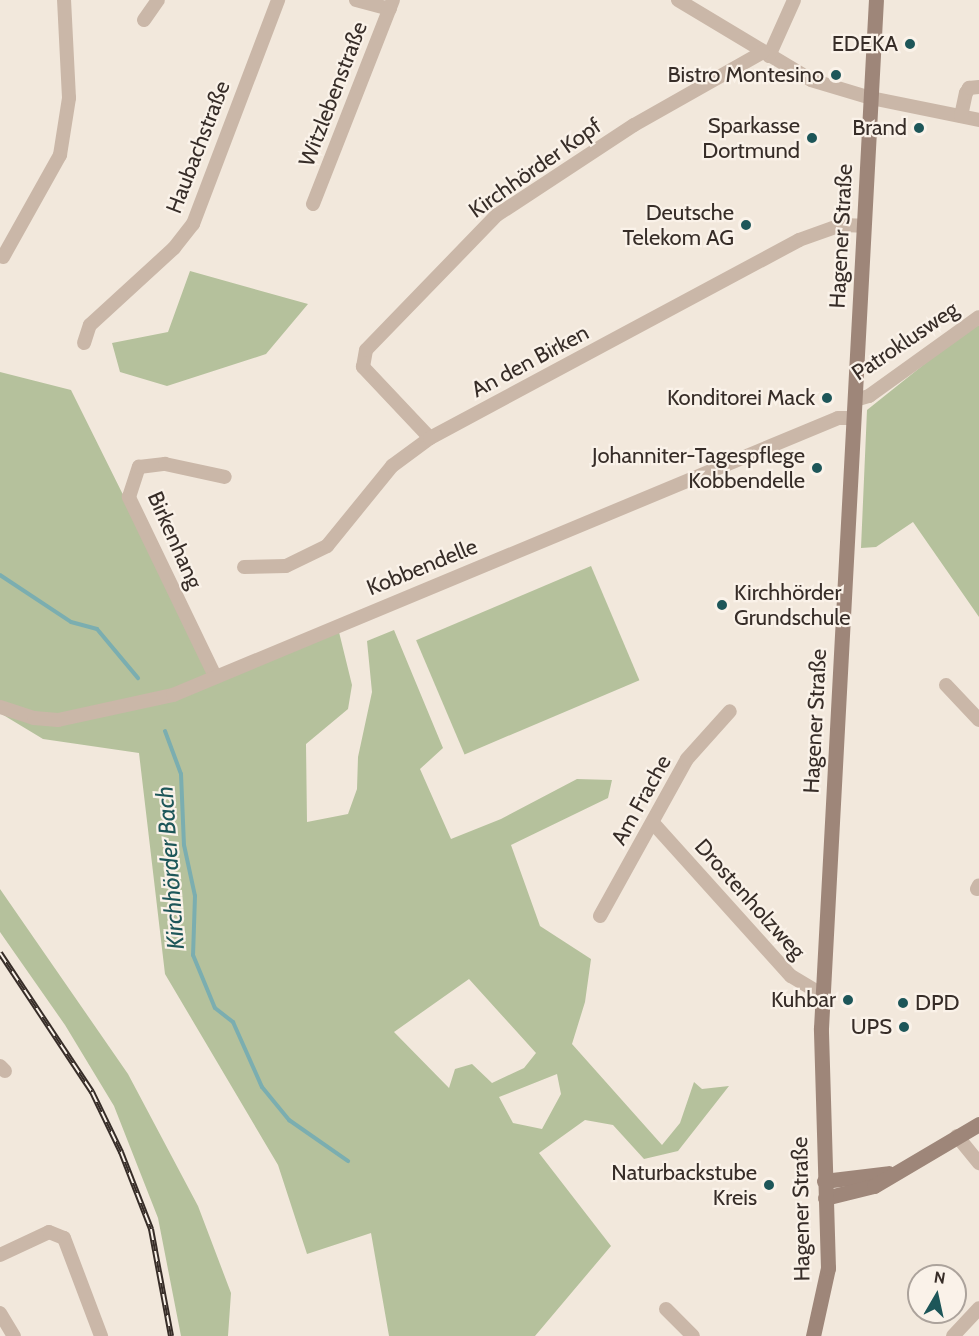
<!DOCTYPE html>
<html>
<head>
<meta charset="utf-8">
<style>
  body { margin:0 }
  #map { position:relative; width:979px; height:1336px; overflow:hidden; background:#f2e8dc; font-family:Cabin,sans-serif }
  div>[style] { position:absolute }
  .green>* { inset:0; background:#b5c19c; transform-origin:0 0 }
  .stream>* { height:4px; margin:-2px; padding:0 2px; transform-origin:2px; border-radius:2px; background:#7baeb0 }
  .street>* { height:14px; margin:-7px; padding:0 7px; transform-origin:7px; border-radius:7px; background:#cab7a8 }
  .secondary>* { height:15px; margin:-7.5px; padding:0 7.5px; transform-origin:7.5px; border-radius:7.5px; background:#9e8679 }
  .rail>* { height:6px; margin-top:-3px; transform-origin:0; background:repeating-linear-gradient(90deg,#faf2e9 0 11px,#372d28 0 22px); box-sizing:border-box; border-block:2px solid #372d28 }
  .dots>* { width:16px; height:16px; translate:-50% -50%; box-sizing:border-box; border:3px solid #faf2e9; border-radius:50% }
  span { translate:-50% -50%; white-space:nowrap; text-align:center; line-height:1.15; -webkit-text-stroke:4.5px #faf2e9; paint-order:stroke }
  .poi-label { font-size:22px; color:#372d28 }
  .right { translate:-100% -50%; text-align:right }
  .left { translate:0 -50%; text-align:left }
  .street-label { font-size:22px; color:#372d28 }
  .water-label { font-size:24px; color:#1d5659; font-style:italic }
  .north { position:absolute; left:907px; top:1264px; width:60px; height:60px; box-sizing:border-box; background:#faf2e9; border:2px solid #aca39c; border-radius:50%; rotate:9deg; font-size:16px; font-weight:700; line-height:24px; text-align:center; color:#372d28 }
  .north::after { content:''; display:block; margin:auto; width:21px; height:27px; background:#1d5659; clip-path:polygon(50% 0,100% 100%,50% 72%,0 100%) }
</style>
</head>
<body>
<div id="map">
  <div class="green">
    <i style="clip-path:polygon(190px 271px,308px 304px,266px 354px,167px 386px,120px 372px,112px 343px,168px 332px)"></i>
    <i style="clip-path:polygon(977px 322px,979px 326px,979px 617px,913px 522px,876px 547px,861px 548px,867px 410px)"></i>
    <i style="clip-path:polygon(evenodd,0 372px,71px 390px,216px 682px,339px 632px,352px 685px,348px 709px,306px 744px,307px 822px,348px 814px,357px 789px,358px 757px,372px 692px,367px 641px,394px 630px,443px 748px,420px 769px,451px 839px,501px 819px,577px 779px,612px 780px,608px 798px,511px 845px,540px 926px,591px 959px,585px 1002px,572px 1044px,662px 1145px,680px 1123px,694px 1082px,702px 1089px,729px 1086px,678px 1151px,644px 1159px,613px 1125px,585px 1120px,539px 1153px,611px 1246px,535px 1336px,389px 1336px,371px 1233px,307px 1254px,278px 1165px,165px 974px,139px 753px,43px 739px,0 713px,0 372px,469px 979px,536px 1053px,524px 1068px,492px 1083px,472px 1064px,455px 1069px,449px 1088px,394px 1032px,469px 979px,0 372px,557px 1074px,561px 1094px,542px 1129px,513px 1123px,499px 1097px,557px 1074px)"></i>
    <i style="left:591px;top:566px;width:124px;height:190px;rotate:67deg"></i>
    <i style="clip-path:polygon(0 889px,128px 1074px,198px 1206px,231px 1293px,228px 1336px,181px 1336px,158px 1218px,114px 1106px,65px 1025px,0 932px)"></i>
  </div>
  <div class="stream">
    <i style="left:0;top:575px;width:85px;rotate:33.5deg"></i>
    <i style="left:71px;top:622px;width:27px;rotate:15deg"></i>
    <i style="left:97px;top:629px;width:64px;rotate:50.1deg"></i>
    <i style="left:165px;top:731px;width:46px;rotate:69.6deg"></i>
    <i style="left:181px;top:774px;width:71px;rotate:87.6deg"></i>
    <i style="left:184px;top:845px;width:52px;rotate:77.8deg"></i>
    <i style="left:195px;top:896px;width:59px;rotate:91.9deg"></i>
    <i style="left:193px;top:955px;width:57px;rotate:67.5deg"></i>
    <i style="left:215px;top:1008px;width:23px;rotate:38deg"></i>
    <i style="left:233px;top:1022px;width:71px;rotate:66deg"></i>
    <i style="left:262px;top:1087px;width:43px;rotate:50.7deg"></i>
    <i style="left:289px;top:1120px;width:72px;rotate:34.8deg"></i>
  </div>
  <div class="street">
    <i style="left:356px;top:0;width:35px;rotate:15deg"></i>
    <i style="left:678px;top:0;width:155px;rotate:31deg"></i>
    <i style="left:811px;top:80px;width:63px;rotate:16.7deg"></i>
    <i style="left:871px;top:98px;width:110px;rotate:11.5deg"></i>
    <i style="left:144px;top:20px;width:24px;rotate:-55deg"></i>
    <i style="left:769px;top:56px;width:61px;rotate:-65.9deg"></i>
    <i style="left:961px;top:116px;width:24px;rotate:-78deg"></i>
    <i style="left:966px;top:93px;width:6px;rotate:-59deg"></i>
    <i style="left:969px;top:88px;width:10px;rotate:-6deg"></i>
    <i style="left:313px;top:204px;width:219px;rotate:-68.6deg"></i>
    <i style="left:3px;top:257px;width:117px;rotate:-60.8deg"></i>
    <i style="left:60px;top:155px;width:58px;rotate:-81deg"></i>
    <i style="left:69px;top:98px;width:98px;rotate:-92.9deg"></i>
    <i style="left:84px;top:343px;width:19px;rotate:-72deg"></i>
    <i style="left:90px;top:325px;width:114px;rotate:-42.5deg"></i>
    <i style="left:174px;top:248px;width:31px;rotate:-52deg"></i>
    <i style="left:193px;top:224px;width:240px;rotate:-69.2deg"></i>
    <i style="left:855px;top:400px;width:15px;rotate:-16deg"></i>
    <i style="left:869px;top:396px;width:135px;rotate:-35.7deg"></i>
    <i style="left:430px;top:438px;width:98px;rotate:-133.3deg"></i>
    <i style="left:363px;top:367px;width:17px;rotate:-80deg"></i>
    <i style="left:366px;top:350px;width:188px;rotate:-45.9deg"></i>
    <i style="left:497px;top:215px;width:164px;rotate:-33.3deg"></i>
    <i style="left:634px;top:125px;width:148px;rotate:-29.5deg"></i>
    <i style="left:244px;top:567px;width:42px;rotate:-1.4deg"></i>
    <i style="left:286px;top:566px;width:46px;rotate:-26deg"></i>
    <i style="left:327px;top:546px;width:103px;rotate:-50.9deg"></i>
    <i style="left:392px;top:466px;width:47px;rotate:-36.4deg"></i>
    <i style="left:430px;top:438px;width:419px;rotate:-28.2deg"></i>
    <i style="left:799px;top:240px;width:45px;rotate:-19.7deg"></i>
    <i style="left:841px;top:225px;width:23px;rotate:2deg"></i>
    <i style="left:215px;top:676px;width:199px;rotate:-115.7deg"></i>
    <i style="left:129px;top:497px;width:32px;rotate:-72deg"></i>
    <i style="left:139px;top:467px;width:26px;rotate:-7deg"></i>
    <i style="left:165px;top:464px;width:61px;rotate:12.2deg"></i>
    <i style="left:946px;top:685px;width:48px;rotate:46.7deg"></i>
    <i style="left:0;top:707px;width:36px;rotate:18deg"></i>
    <i style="left:34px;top:718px;width:24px;rotate:5deg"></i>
    <i style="left:58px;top:720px;width:118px;rotate:-12.3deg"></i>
    <i style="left:173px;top:695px;width:720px;rotate:-22.61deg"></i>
    <i style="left:838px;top:418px;width:16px"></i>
    <i style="left:653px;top:823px;width:206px;rotate:48deg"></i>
    <i style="left:791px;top:976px;width:37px;rotate:31deg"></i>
    <i style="left:977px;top:889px;width:4px;rotate:-63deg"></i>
    <i style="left:600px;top:916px;width:179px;rotate:-61deg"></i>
    <i style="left:687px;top:759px;width:64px;rotate:-48.1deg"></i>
    <i style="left:0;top:1066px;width:7px;rotate:45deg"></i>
    <i style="left:957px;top:1136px;width:35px;rotate:51deg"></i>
    <i style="left:0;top:1255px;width:54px;rotate:-25.1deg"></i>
    <i style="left:49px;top:1232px;width:16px;rotate:22deg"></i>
    <i style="left:64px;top:1238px;width:105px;rotate:69.3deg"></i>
    <i style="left:666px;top:1309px;width:38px;rotate:45deg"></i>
    <i style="left:0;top:1313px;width:27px;rotate:59deg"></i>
    <i style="left:953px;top:1336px;width:38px;rotate:-47deg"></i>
  </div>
  <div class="secondary">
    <i style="left:824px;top:1181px;width:65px;rotate:-7deg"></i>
    <i style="left:825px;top:1198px;width:50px;rotate:-13.8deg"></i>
    <i style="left:874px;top:1186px;width:122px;rotate:-30.6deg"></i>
    <i style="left:813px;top:1336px;width:70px;rotate:-77.6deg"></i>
    <i style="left:828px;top:1268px;width:240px;rotate:-91.7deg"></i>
    <i style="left:821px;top:1028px;width:1029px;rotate:-86.94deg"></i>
  </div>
  <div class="rail">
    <i style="left:0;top:953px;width:167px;rotate:56.5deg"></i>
    <i style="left:92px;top:1092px;width:67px;rotate:64.2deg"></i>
    <i style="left:121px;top:1152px;width:83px;rotate:68.7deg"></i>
    <i style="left:151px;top:1229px;width:109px;rotate:79.4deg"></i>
  </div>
  <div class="dots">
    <i style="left:910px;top:44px;background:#1d5659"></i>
    <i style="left:836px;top:75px;background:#1d5659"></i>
    <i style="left:919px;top:128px;background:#1d5659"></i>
    <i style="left:812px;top:138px;background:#1d5659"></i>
    <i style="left:746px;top:225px;background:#1d5659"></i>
    <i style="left:827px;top:398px;background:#1d5659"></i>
    <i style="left:817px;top:468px;background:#1d5659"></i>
    <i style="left:722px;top:605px;background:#1d5659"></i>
    <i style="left:848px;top:1000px;background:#1d5659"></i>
    <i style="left:903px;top:1003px;background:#1d5659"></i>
    <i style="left:904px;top:1027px;background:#1d5659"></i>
    <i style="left:769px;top:1185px;background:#1d5659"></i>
  </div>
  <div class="poi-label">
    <span class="right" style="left:898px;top:44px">EDEKA</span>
    <span class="right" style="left:824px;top:75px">Bistro Montesino</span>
    <span class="right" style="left:800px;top:138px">Sparkasse<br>Dortmund</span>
    <span class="right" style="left:907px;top:128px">Brand</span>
    <span class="right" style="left:734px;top:225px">Deutsche<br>Telekom AG</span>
    <span class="right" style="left:815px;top:398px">Konditorei Mack</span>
    <span class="right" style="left:805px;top:468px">Johanniter-Tagespflege<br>Kobbendelle</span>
    <span class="left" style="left:734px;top:605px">Kirchhörder<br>Grundschule</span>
    <span class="right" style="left:836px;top:1000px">Kuhbar</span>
    <span class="left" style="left:915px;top:1003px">DPD</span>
    <span class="right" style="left:892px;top:1027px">UPS</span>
    <span class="right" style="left:757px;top:1185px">Naturbackstube<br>Kreis</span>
  </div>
  <div class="street-label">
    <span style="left:333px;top:94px;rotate:-69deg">Witzlebenstraße</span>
    <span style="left:198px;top:147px;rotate:-69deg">Haubachstraße</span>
    <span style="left:535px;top:168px;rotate:-35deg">Kirchhörder Kopf</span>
    <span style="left:841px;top:236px;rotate:-87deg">Hagener Straße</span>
    <span style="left:905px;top:341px;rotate:-34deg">Patroklusweg</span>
    <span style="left:530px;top:361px;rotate:-28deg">An den Birken</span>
    <span style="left:175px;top:540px;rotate:66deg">Birkenhang</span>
    <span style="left:422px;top:567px;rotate:-22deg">Kobbendelle</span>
    <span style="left:815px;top:721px;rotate:-87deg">Hagener Straße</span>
    <span style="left:641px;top:800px;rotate:-61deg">Am Frache</span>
    <span style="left:750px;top:899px;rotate:48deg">Drostenholzweg</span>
    <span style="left:801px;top:1209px;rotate:-91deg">Hagener Straße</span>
  </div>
  <div class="water-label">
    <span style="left:170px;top:868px;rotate:-94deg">Kirchhörder Bach</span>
  </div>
  <div class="north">N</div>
</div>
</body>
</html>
